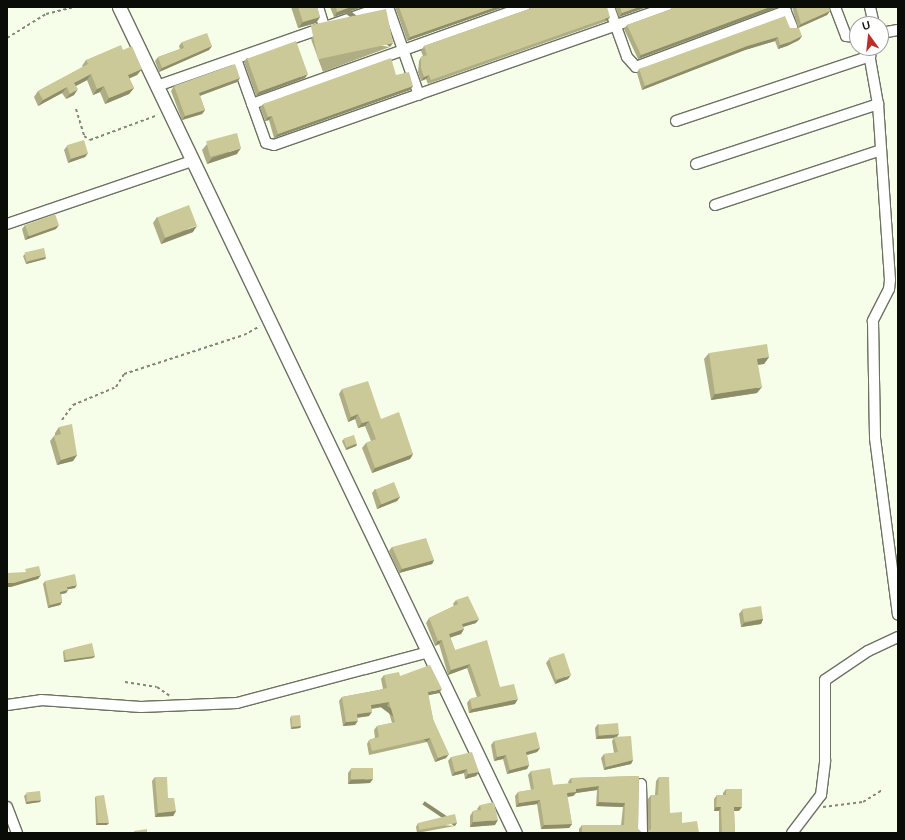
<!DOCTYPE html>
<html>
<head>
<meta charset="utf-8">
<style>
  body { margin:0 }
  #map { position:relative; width:905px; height:840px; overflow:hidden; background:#f6feea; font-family:Mulish,sans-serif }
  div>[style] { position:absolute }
  .path>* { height:2px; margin-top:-1px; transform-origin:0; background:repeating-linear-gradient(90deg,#81877a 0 3px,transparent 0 6px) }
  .roads { filter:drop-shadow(1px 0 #6b7261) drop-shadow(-1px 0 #6b7261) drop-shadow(0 1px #6b7261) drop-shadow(0 -1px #6b7261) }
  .minor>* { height:10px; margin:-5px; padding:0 5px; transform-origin:5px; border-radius:5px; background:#fff }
  .major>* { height:13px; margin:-6.5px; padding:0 6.5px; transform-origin:6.5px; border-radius:6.5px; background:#fff }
  .wall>* { inset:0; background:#afad83 }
  .shaded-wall>* { inset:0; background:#8e8d6a; transform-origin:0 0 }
  .building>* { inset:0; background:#cbc998; transform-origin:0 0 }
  span { translate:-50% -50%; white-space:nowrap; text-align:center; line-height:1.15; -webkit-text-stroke:3px #fff; paint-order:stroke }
  .frame { position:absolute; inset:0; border:8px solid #0a0d07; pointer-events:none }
  .north { position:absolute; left:849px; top:16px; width:40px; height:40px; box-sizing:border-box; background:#fff; border:1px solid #9d9e9c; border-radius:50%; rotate:345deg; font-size:11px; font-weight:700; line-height:16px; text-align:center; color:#0a0d07 }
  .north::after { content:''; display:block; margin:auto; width:14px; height:18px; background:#bd2f25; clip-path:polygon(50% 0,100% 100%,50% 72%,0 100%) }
</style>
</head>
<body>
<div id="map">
  <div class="path">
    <i style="left:7px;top:38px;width:46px;rotate:-31.6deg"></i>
    <i style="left:46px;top:14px;width:30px;rotate:-14deg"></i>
    <i style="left:76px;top:109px;width:28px;rotate:73deg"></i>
    <i style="left:84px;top:136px;width:7px;rotate:34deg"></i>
    <i style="left:90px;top:140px;width:72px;rotate:-20.2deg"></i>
    <i style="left:62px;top:420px;width:19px;rotate:-54deg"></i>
    <i style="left:73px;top:405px;width:47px;rotate:-22.7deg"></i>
    <i style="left:116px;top:387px;width:15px;rotate:-58deg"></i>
    <i style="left:124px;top:374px;width:126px;rotate:-18deg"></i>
    <i style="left:244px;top:335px;width:18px;rotate:-29deg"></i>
    <i style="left:125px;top:682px;width:32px;rotate:9deg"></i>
    <i style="left:157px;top:687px;width:16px;rotate:35deg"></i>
    <i style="left:823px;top:807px;width:40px;rotate:-7.1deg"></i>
    <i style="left:863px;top:802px;width:22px;rotate:-32deg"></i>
  </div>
  <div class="roads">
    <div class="minor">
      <i style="left:318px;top:7px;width:21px;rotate:73deg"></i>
      <i style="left:388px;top:7px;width:93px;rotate:70.6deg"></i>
      <i style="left:609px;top:7px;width:53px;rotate:70.2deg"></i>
      <i style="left:627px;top:57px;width:13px;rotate:48deg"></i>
      <i style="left:636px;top:67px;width:160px;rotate:-20.5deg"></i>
      <i style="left:784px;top:7px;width:22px;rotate:68deg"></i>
      <i style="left:835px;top:7px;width:31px;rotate:69deg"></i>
      <i style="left:846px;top:36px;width:11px;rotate:5deg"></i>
      <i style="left:870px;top:7px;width:17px;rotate:77deg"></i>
      <i style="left:881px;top:33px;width:17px;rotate:-10deg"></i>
      <i style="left:868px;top:48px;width:57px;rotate:79.9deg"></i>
      <i style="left:878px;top:104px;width:176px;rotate:86.1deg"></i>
      <i style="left:890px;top:280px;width:9px;rotate:96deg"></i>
      <i style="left:889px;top:289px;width:36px;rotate:117deg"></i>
      <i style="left:873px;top:321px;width:117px;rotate:89deg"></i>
      <i style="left:875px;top:438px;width:178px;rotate:82.6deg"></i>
      <i style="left:236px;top:59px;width:89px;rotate:70.3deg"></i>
      <i style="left:266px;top:143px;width:8px;rotate:14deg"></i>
      <i style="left:274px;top:145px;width:417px;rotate:-19.3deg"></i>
      <i style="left:157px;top:86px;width:238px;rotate:-19.3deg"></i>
      <i style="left:252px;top:104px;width:289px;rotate:-19.6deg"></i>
      <i style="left:676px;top:121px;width:205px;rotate:-18.5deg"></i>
      <i style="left:696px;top:164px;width:192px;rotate:-18.2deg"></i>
      <i style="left:715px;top:205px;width:175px;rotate:-18.3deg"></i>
      <i style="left:7px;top:224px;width:195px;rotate:-18.8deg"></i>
      <i style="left:7px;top:705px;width:34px;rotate:-8deg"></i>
      <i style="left:41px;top:700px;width:100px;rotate:4deg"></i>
      <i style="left:141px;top:707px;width:96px;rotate:-2.4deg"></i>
      <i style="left:237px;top:703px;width:199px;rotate:-14.9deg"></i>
      <i style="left:641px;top:784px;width:49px;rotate:88.8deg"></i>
      <i style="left:7px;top:807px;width:28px;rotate:69deg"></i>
      <i style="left:792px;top:833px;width:48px;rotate:-52.7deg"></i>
      <i style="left:821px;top:795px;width:35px;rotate:-83deg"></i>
      <i style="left:825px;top:760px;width:80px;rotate:-90deg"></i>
      <i style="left:825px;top:680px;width:52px;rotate:-34deg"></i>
      <i style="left:868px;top:651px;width:33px;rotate:-25deg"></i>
    </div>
    <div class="major">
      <i style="left:119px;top:7px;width:916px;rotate:64.39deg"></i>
    </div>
  </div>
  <div class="wall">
    <i style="clip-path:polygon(291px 7px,317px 7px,320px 17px,316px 23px,298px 28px)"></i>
    <i style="clip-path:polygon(330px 7px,362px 7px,334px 17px)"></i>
    <i style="clip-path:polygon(395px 7px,504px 7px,407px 41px)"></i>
    <i style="clip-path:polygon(530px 7px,607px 7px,607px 21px,428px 84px,426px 79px,421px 81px,418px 72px,419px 61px,421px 57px,423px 56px,421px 51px,424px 46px,529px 9px)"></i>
    <i style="clip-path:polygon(615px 7px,647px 7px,619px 17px)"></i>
    <i style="clip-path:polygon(672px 7px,777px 7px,776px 8px,638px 59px,624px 29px,627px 25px,671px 9px)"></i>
    <i style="clip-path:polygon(792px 7px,829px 7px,830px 11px,827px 15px,798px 28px)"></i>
    <i style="clip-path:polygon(790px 28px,802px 36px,799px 40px,787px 46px,778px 49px,775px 41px,745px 50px,642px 90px,637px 73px,639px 69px)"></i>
    <i style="clip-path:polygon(314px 35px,390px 47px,323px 72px,311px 39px)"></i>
    <i style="clip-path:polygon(182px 42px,212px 46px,209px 50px,159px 72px,155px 61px,158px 57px,180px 49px,179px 46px)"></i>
    <i style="clip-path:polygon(123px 50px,142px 69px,137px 75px,129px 78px,134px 88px,129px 94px,105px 104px,100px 92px,93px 95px,87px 80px,76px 86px,74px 95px,66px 99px,62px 93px,38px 106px,34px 97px,38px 91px,83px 67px,82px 66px,86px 60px)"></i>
    <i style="clip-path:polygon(247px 58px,305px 78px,256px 96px,244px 62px)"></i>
    <i style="clip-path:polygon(396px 75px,413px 86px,410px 90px,274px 138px,269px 120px,265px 121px,260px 108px,263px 104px)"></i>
    <i style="clip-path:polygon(240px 78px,237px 82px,200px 96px,205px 110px,202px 114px,182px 120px,171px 91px,174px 86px)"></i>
    <i style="clip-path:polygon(207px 144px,237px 154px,207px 164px,202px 150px)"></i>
    <i style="clip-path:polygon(67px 146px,88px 153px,85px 157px,68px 163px,64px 150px)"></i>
    <i style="clip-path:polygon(157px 217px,193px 232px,161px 244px,153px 223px)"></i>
    <i style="clip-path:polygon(25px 225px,56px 229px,25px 240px,22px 229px)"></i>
    <i style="clip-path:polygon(25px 254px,46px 257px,45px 259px,26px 264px,23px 256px)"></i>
    <i style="clip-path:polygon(709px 353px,769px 357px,764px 364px,758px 365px,757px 393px,711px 400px,704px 359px)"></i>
    <i style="clip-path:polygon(342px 389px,381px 419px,413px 454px,410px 459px,372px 473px,362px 448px,366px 443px,371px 441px,365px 426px,358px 428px,355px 419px,348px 422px,339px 394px)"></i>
    <i style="clip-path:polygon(59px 427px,77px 455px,73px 461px,57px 465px,50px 441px,54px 436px,55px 435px,55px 433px)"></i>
    <i style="clip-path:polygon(344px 439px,357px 444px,356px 446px,346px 450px,342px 441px)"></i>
    <i style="clip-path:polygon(375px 489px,400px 497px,397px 501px,377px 509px,372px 493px)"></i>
    <i style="clip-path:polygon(392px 547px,434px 560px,432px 564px,399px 573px,389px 551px)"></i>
    <i style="clip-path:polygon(45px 581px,75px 588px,68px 589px,68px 590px,66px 593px,61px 594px,62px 602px,60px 605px,48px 608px,43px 584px)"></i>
    <i style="clip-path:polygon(456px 600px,476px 623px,463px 627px,464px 629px,461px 634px,450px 637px,455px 650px,500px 687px,515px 704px,469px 713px,467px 703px,470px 699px,477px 697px,467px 668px,448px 675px,439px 644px,435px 646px,426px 623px,429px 618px,454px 606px,453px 604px)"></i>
    <i style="clip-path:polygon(742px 610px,763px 619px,761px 624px,741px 627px,739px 614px)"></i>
    <i style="clip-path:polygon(64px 650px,95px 656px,93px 658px,64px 662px,63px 652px)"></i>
    <i style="clip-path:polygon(549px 659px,568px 679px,555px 684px,546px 663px)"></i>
    <i style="clip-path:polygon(384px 675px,400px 676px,439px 693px,428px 695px,433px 719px,446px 758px,435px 762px,427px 742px,369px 755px,367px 744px,369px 740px,375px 738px,374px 730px,377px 726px,392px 723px,387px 706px,372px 709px,369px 716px,357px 718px,355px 725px,343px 726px,339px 701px,342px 697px,379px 690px,383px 689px,381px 679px)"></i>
    <i style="clip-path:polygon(291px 716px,301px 726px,300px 728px,291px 729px,290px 719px)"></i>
    <i style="clip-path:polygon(598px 724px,616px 737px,633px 760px,631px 764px,604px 770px,601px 758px,604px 754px,614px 753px,612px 741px,614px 738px,596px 739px,595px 728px)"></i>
    <i style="clip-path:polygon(494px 741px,540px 748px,537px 752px,527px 755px,529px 765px,527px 769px,507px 774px,503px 759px,494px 761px,491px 745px)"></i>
    <i style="clip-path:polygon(451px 757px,479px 772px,476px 776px,465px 779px,464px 773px,452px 776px,448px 761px)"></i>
    <i style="clip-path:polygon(351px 769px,370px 783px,348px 784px,348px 773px)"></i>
    <i style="clip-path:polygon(531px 771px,553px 785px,569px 784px,568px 782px,571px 778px,639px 776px,638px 829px,642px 833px,579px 833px,579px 829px,582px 825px,621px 825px,623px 807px,596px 806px,597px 790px,576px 793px,573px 796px,567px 797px,572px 824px,569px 828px,541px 829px,537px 804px,516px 807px,515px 796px,518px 792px,531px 790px,528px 775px)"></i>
    <i style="clip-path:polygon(155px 777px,176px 811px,173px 816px,155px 817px,152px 781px)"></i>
    <i style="clip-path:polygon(659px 777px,670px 813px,682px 823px,648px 832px,648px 799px,651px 795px,655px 795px,656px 781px)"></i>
    <i style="clip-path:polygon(726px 789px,739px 811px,734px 811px,735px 833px,719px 833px,719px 811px,714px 811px,714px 799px,717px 795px,723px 795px,723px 793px)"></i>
    <i style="clip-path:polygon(26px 794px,40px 802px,26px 804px,24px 796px)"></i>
    <i style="clip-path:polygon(96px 796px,107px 825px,96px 825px,95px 798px)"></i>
    <i style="clip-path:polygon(480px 805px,495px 825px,470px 827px,470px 816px,473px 811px,478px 810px,477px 809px)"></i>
    <i style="clip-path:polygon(418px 823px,455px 826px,417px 833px,416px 827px)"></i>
  </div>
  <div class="shaded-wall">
    <i style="clip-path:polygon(351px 7px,362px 7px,334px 17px,337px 12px)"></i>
    <i style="clip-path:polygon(496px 7px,504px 7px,407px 41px,410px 37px)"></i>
    <i style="clip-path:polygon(639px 7px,647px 7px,619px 17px,622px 13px)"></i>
    <i style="clip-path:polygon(770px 7px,777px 7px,776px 8px,638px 59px,641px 55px)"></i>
    <i style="clip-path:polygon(830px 11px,827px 15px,798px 28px,801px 24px)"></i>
    <i style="clip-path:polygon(320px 17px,316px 23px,298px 28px,303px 22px)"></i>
    <i style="left:610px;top:17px;width:5px;height:190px;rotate:127deg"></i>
    <i style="clip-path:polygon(802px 36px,799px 40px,787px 46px,778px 49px,780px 45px)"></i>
    <i style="clip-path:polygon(778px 37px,775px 41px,745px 50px,642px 90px,645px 86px,747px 46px)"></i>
    <i style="left:393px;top:43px;width:5px;height:72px;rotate:127deg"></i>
    <i style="clip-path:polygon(212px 46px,209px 50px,159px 72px,162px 68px)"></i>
    <i style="clip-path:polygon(142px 69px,137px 75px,124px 81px,128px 75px)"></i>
    <i style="clip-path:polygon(91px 74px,87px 80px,70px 89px,74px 83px)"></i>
    <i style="clip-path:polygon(308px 74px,305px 78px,256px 96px,259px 92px)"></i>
    <i style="clip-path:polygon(429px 75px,426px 79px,421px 81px,424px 77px)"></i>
    <i style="clip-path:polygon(240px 78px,237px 82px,196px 97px,199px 93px)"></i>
    <i style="clip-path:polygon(104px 86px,100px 92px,93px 95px,97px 89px)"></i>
    <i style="clip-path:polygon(413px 86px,410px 90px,274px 138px,278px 134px)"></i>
    <i style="clip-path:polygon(67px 87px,62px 93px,38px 106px,43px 100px)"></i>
    <i style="clip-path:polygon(134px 88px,129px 94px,105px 104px,109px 98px)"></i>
    <i style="clip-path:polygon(78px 89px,74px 95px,66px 99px,70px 94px)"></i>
    <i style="clip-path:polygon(205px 110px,202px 114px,182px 120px,185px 116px)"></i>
    <i style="clip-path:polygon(272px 116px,269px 120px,265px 121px,268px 117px)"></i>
    <i style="clip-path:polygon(241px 148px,237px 154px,207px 164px,212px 158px)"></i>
    <i style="clip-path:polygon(88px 153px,85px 157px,68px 163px,71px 159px)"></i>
    <i style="clip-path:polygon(59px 225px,56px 229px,25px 240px,28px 236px)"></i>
    <i style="clip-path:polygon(197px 226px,193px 232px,161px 244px,165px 238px)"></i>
    <i style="clip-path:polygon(46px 257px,45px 259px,26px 264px,28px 262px)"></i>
    <i style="clip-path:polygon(769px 357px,764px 364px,753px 365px,757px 359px)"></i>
    <i style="clip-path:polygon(762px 387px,757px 393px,711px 400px,715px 394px)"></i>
    <i style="clip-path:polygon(358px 414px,355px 419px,348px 422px,351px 417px)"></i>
    <i style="clip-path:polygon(369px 421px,365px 426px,358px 428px,362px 423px)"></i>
    <i style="clip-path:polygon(357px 444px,356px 446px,346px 450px,347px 448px)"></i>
    <i style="clip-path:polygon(413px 454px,410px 459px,372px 473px,375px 468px)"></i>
    <i style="clip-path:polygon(77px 455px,73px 461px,57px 465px,61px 460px)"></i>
    <i style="clip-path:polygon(400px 497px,397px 501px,377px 509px,380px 505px)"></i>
    <i style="clip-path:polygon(434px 560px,432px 564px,399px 573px,402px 569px)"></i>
    <i style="clip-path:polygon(41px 575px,38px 579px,11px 587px,7px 587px,7px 583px)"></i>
    <i style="clip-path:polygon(77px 585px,75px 588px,65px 590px,67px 587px)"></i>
    <i style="clip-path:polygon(68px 590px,66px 593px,58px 595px,60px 592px)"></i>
    <i style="clip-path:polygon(62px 602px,60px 605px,48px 608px,50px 605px)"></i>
    <i style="clip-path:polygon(479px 619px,476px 623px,459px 628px,462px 624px)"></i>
    <i style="clip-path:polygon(763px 619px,761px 624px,741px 627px,744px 623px)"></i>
    <i style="clip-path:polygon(464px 629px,461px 634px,446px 639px,449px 634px)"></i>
    <i style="clip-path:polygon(442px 640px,439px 644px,435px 646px,438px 641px)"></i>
    <i style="clip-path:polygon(95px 656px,93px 658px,64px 662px,66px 660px)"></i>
    <i style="clip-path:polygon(470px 664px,467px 668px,448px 675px,451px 670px)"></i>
    <i style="clip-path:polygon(571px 675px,568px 679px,555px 684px,557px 680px)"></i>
    <i style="clip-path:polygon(442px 689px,439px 693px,425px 696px,428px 692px)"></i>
    <i style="clip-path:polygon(518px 699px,515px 704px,469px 713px,472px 709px)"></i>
    <i style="clip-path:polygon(389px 702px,387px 706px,368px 709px,371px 705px)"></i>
    <i style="clip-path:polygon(372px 712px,369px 716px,354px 718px,357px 714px)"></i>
    <i style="clip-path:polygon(358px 721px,355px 725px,343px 726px,346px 722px)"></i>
    <i style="clip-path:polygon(301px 726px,300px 728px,291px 729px,293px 727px)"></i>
    <i style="clip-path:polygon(619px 734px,616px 738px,596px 739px,599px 735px)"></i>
    <i style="left:430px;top:738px;width:5px;height:59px;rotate:127deg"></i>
    <i style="clip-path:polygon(540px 748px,537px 752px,523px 756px,526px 752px)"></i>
    <i style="clip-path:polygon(449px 754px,446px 758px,435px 762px,438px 758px)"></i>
    <i style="clip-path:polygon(506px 755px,503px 759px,494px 761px,497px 757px)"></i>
    <i style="clip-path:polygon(633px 760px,631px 764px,604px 770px,606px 767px)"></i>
    <i style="clip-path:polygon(529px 765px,527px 769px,507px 774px,510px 770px)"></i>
    <i style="clip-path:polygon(467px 769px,464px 773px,452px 776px,455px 772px)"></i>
    <i style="clip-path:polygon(479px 772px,476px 776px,465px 779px,468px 774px)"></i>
    <i style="clip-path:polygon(373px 779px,370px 783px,348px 784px,351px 780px)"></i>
    <i style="clip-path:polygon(599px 786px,597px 790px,576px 793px,573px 796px,564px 797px,567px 793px,576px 789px)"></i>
    <i style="clip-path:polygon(41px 800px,40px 802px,26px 804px,27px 802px)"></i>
    <i style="clip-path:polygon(540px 800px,537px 804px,516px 807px,519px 803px)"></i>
    <i style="clip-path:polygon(599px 802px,625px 803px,623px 807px,596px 806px)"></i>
    <i style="clip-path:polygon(716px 807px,721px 807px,719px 811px,714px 811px)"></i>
    <i style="clip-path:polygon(734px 807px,742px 807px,739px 811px,731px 811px)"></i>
    <i style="clip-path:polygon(176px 811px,173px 816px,155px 817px,158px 813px)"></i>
    <i style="clip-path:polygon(498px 820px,495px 825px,470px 827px,473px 822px)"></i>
    <i style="clip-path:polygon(98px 823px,109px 823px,107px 825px,96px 825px)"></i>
    <i style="left:457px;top:823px;width:4px;height:39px;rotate:124deg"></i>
    <i style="clip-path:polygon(572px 824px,569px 828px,541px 829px,544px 825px)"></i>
  </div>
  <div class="building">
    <i style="clip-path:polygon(298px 7px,317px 7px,320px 17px,303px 22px)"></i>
    <i style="clip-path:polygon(336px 7px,351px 7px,337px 12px)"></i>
    <i style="clip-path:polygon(399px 7px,496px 7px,410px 37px)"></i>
    <i style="clip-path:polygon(531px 7px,607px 7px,610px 17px,431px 80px,429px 75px,424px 77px,421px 68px,421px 57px,427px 55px,424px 46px,529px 9px)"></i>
    <i style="clip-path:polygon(620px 7px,639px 7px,622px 13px)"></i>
    <i style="clip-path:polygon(673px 7px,770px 7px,641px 55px,627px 25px,672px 9px)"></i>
    <i style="clip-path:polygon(796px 7px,829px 7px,830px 11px,801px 24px)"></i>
    <i style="left:386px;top:9px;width:35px;height:77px;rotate:78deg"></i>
    <i style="clip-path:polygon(785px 16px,790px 28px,799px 28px,802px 36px,790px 42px,780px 45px,778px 37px,747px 46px,645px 86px,639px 69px)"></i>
    <i style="clip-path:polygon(207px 33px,212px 46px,162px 68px,158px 57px,184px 48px,182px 42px)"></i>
    <i style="left:296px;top:41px;width:35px;height:52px;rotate:70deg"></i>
    <i style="clip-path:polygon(121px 45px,123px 50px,132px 46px,142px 69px,128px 75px,134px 88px,109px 98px,104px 86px,97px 89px,91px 74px,74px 83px,78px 89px,70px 94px,67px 87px,43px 100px,38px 91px,88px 64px,86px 60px)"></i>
    <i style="clip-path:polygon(391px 58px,396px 75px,409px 72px,413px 86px,278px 134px,272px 116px,268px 117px,263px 104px)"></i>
    <i style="clip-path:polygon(235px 64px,240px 78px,199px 93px,205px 110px,185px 116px,174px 86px)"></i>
    <i style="left:237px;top:133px;width:16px;height:32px;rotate:75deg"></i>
    <i style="left:84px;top:140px;width:14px;height:18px;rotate:73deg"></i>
    <i style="left:189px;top:205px;width:22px;height:34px;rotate:69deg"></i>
    <i style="left:55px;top:214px;width:12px;height:32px;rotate:70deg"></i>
    <i style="left:44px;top:248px;width:9px;height:20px;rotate:77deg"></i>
    <i style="clip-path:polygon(767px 344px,769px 357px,757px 359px,762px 387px,715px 394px,709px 353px)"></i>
    <i style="clip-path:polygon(368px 381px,381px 419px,399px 412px,413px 454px,375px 468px,366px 443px,376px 439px,369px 421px,362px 423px,358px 414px,351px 417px,342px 389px)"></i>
    <i style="clip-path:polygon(72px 424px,77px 455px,61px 460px,54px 436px,61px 434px,59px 427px)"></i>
    <i style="left:354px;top:435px;width:9px;height:11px;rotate:72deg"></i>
    <i style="left:394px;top:482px;width:16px;height:20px;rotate:68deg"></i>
    <i style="clip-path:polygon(426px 538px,434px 560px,402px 569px,392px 547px)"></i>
    <i style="clip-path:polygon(39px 566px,41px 575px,14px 583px,7px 583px,7px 573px,26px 572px,25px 569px)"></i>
    <i style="clip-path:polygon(75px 574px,77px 585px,67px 587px,68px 590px,60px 592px,62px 602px,50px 605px,45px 581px)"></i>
    <i style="clip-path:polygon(468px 596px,479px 619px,462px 624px,464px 629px,449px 634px,455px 650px,487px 640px,500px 687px,514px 684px,518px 699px,472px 709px,470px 699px,481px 696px,470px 664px,451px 670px,442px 640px,438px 641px,429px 618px,458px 604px,456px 600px)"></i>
    <i style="left:761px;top:606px;width:13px;height:19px;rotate:81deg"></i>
    <i style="clip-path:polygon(92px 643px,95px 656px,66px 660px,64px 650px)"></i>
    <i style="left:564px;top:653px;width:23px;height:16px;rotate:72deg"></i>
    <i style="clip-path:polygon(430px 665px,442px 689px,428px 692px,433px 719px,449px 754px,438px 758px,430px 738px,372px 751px,369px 740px,379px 737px,377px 726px,395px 722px,389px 702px,371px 705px,372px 712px,357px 714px,358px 721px,346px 722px,342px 697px,379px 690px,387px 688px,384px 675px,399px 672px,400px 676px)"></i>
    <i style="left:300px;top:715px;width:11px;height:9px;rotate:85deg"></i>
    <i style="left:618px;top:723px;width:11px;height:20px;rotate:85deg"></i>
    <i style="clip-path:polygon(536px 732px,540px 748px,526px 752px,529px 765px,510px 770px,506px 755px,497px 757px,494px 741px)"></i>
    <i style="clip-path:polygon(631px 736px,633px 760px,606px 767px,604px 754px,618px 752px,614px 737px)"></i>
    <i style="clip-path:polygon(472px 752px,479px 772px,468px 774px,467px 769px,455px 772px,451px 757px)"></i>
    <i style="left:373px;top:768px;width:11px;height:22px;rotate:90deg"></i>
    <i style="clip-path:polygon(550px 768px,553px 785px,572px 783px,571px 778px,639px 776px,638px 829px,642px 833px,582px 833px,582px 825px,624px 825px,625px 803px,599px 802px,599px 786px,576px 789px,576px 792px,567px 793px,572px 824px,544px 825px,540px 800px,519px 803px,518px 792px,534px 789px,531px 771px)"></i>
    <i style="clip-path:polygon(155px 777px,167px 777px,168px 798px,174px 798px,176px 811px,158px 813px)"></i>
    <i style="clip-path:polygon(659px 777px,669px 777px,670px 813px,682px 812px,682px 823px,697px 821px,699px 833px,647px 833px,651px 829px,651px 795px,658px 795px)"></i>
    <i style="clip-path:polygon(726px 789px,742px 789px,742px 807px,734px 807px,735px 833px,722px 833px,721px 807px,716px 807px,717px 795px,726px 795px)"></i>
    <i style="left:40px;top:791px;width:9px;height:14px;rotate:84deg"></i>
    <i style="clip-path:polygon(104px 795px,109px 823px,98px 823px,96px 796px)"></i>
    <i style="clip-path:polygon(494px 802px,498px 820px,473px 822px,473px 811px,481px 810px,480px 805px)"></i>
    <i style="clip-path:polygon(455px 814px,457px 823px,419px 830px,418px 823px)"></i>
    <i style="clip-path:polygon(147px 829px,147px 833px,134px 833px,134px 831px)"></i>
  </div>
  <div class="frame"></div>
  <div class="north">U</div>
</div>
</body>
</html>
